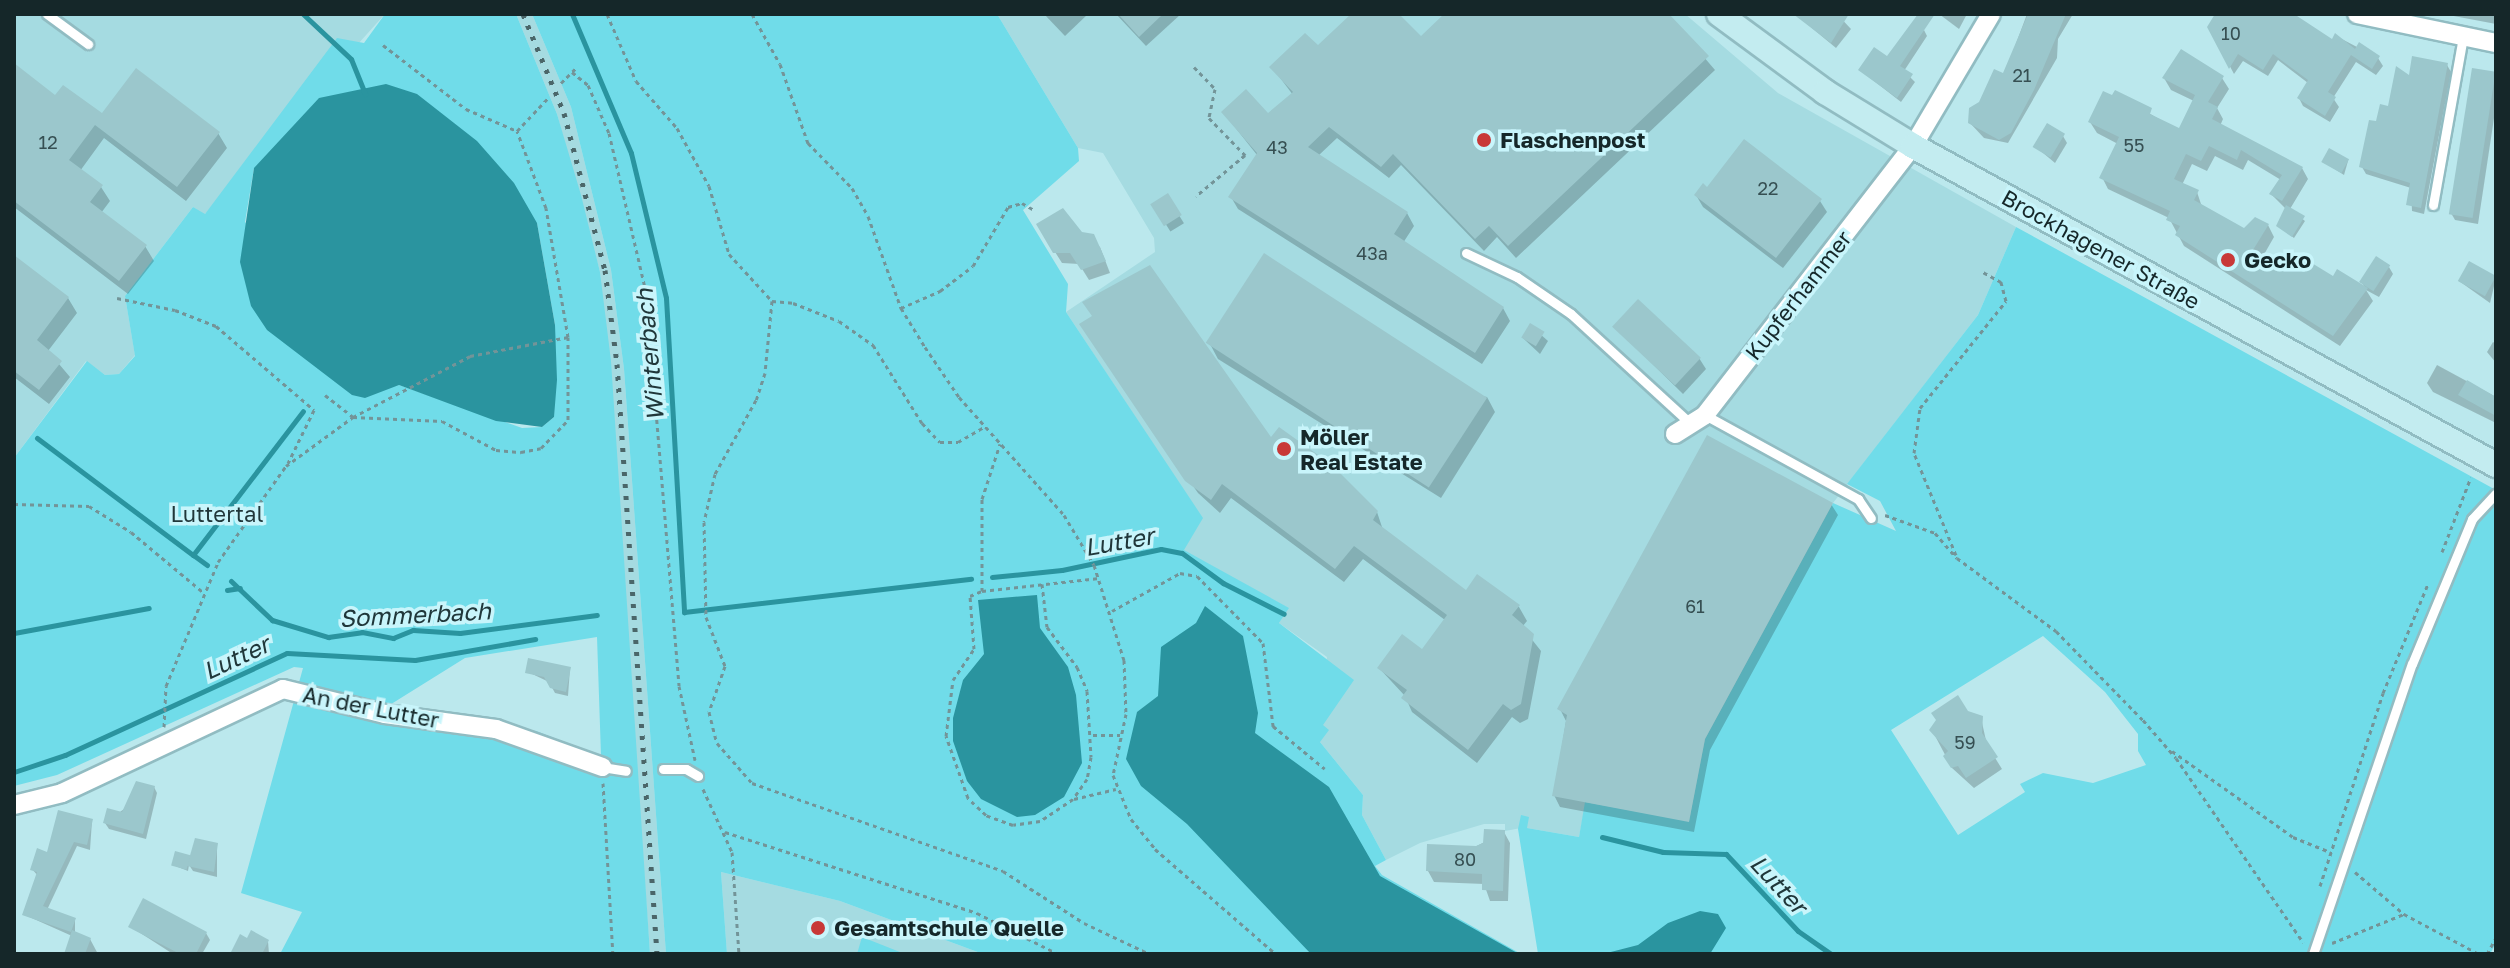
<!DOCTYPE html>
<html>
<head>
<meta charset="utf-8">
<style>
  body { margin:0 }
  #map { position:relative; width:2510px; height:968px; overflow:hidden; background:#bbe8ed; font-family:"Golos Text",sans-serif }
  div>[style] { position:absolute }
  .built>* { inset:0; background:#a5dbe1 }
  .green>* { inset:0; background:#70dce9 }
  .water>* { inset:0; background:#2a949f }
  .shadow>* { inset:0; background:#0003; transform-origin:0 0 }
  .stream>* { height:5px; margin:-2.5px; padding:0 2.5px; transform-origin:2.5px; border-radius:2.5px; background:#2a949f }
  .building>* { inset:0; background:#9bc7cc; transform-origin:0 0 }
  .path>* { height:3px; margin-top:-1.5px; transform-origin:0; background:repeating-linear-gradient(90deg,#739498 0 4px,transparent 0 8px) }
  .roads { filter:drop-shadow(2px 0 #91bcc2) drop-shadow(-2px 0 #91bcc2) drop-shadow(0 2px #91bcc2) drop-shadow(0 -2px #91bcc2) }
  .service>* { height:9px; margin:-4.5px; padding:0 4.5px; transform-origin:4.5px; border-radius:4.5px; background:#fff }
  .minor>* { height:18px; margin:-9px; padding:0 9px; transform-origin:9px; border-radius:9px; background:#fff }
  .secondary>* { height:24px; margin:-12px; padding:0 12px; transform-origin:12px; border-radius:12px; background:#c3ecf0 }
  .rail>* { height:5px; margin-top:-2.5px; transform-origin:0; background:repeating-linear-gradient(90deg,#4b6669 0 4px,transparent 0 12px) }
  .dots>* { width:22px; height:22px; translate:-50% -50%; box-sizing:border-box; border:4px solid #c8f5fb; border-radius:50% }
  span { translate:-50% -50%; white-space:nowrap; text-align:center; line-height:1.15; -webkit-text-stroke:7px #c8f5fb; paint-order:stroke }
  .number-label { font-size:18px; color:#364f52 }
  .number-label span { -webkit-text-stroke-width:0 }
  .poi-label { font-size:22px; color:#152729; font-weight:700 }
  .left { translate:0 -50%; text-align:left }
  .street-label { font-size:22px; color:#152729 }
  .park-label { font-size:22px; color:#20373a }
  .water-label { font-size:24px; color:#20373a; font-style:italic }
  .frame { position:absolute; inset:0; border:16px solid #152729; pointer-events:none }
</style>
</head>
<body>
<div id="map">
  <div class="built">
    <i style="clip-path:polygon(14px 14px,385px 14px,204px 215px,193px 207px,125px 296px,135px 355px,119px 374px,105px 375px,86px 361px,14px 458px)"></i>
    <i style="clip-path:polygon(516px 14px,532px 14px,571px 107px,611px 270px,624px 369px,666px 954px,650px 954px,600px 272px,557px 114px)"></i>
    <i style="clip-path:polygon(997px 14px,1685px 14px,1778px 93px,2016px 227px,1978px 315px,1833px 503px,1689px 821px,1586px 802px,1579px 837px,1527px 828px,1521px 816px,1521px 828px,1505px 831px,1505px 824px,1484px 824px,1420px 843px,1386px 860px,1362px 815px,1363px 795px,1320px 742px,1327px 657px,1279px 623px,1288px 608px,1183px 550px,1202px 518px,1066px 312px,1155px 252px,1154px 238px,1103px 153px,1078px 148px)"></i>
    <i style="clip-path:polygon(721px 872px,840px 901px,983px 954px,727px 954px)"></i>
  </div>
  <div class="green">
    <i style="clip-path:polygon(evenodd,385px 14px,516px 14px,557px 114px,581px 195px,600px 272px,611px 361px,650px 954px,280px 954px,302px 912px,241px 893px,303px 668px,294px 667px,57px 775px,14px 786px,14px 458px,87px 361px,105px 375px,119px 374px,135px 356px,125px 296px,193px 207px,205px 214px,337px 38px,364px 43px,385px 14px,254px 168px,537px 223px,555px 325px,554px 417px,542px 427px,522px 428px,399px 385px,383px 387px,245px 222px,254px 168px,385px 14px,597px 637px,601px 756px,536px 731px,388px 706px,465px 658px,597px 637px)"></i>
    <i style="clip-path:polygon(532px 14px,997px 14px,1078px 148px,1079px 161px,1023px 210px,1068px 284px,1066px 312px,1203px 518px,1184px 550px,1289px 608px,1279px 623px,1354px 680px,1323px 725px,1329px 730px,1320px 742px,1363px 795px,1362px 815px,1386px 860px,1375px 866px,1382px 875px,1521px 954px,983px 954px,840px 901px,721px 872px,727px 954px,666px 954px,624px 369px,611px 270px,571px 107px)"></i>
    <i style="clip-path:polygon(evenodd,2016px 227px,2496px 490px,2496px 943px,2490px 954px,1538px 954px,1518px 829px,1521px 815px,1529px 817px,1527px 828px,1579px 837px,1585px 802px,1689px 821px,1705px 739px,1833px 503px,1896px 531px,1880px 501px,1847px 484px,1978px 315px,2016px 227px,2043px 636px,2105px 692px,2138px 734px,2138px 751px,2146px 765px,2093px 783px,2043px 773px,2020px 784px,2025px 792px,1958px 835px,1891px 730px,2043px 636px)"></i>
    <i style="clip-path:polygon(862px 937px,905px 954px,857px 954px)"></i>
  </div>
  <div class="water">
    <i style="clip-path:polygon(386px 84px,417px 94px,477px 141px,514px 183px,537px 223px,555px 325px,557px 380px,554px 417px,542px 427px,496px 421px,399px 385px,365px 398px,352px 395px,267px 330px,251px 306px,240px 262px,254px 168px,319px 98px)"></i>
    <i style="clip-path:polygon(1037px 595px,1040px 628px,1068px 667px,1076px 695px,1082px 763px,1064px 797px,1035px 815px,1017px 817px,981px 799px,967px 781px,953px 741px,953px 718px,963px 680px,984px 654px,978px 600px)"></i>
    <i style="clip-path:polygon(1205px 606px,1243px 636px,1258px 713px,1255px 733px,1329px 787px,1380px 876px,1519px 954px,1311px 954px,1187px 824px,1141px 786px,1126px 759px,1137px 712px,1158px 696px,1161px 647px,1196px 623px)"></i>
    <i style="clip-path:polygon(1700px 911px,1718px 914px,1726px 928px,1710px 954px,1603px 954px,1638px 945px,1668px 923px)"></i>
  </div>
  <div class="shadow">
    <i style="clip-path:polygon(1044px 14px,1088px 14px,1065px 36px)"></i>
    <i style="clip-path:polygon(1116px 14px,1181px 14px,1146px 46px)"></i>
    <i style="clip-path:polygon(1354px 14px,1397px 14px,1421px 39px,1447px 14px,1667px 14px,1715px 70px,1516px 258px,1497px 237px,1484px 251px,1401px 165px,1389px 178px,1337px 138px,1318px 156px,1407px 213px,1414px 226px,1403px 243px,1503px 308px,1510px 321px,1482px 364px,1238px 209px,1231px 197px,1257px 155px,1223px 112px,1268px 115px,1293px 95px,1272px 67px,1317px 48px)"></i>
    <i style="clip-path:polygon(1795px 14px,1837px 14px,1851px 29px,1836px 48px)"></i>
    <i style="clip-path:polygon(1939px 14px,1967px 14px,1959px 29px)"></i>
    <i style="clip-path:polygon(2027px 14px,2073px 14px,2058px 39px,2057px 58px,2008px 143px,1984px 138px,1970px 123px,2004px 76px)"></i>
    <i style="clip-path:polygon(2217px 14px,2291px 14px,2332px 41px,2336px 36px,2378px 58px,2383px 66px,2376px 75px,2356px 62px,2333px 98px,2339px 107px,2330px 122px,2303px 106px,2299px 98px,2308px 83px,2278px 60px,2268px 76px,2243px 61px,2234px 74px,2209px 27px)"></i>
    <i style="clip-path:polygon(2443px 14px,2496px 14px,2496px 24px)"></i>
    <i style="clip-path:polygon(1924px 30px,1927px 36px,1904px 71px,1915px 82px,1901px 102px,1860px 70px,1887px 59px)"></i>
    <i style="clip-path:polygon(2447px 65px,2451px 72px,2424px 214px,2412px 211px,2411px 188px,2366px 174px,2362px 167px,2378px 123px,2410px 78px)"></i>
    <i style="clip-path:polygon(14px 66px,56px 98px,103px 116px,218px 133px,227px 148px,186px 201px,104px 138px,80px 171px,101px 187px,110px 201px,101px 213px,145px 246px,154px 261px,128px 294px,14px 207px)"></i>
    <i style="clip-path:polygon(2495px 74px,2496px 105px,2478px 224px,2455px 220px,2451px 213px)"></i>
    <i style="clip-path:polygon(2164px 78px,2222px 78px,2229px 89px,2217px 108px,2223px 119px,2220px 126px,2302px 168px,2308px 179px,2290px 209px,2305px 221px,2294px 238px,2278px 226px,2286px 209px,2272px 195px,2281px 180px,2248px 160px,2243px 170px,2215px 156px,2207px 171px,2192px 164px,2182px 185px,2197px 192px,2202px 207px,2244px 231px,2268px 225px,2274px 237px,2262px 258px,2288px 274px,2366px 290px,2362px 282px,2389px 267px,2393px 274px,2379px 297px,2366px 290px,2373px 301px,2340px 346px,2184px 246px,2169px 218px,2108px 189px,2102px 177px,2118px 144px,2097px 133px,2090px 122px,2115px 93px,2179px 131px,2194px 101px,2171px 90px)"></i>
    <i style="clip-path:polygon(2063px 136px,2067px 143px,2055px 163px,2036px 147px)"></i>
    <i style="clip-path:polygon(2348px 161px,2344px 175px,2324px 162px)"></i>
    <i style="clip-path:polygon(1708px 190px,1820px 201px,1827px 212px,1783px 268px,1703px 207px,1696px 195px)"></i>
    <i style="left:1167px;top:196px;width:32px;height:16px;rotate:58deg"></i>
    <i style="clip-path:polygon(1038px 225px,1081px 233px,1100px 247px,1110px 273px,1089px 280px,1079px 264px,1062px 263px)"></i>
    <i style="clip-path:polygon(14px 257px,68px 298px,77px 313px,48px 351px,70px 377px,49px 404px,14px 377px)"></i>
    <i style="clip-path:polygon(2469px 263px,2496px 278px,2490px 303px,2459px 281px)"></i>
    <i style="clip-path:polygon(1531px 326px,1548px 341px,1540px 354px,1523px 338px)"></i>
    <i style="clip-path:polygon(1615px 327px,1699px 358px,1706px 369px,1683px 394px)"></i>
    <i style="clip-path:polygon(1090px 339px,1271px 441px,1377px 512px,1383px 530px,1466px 592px,1478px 577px,1519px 607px,1527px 621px,1522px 627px,1541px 651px,1528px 719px,1520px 723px,1512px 717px,1477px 763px,1412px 712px,1405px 696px,1379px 668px,1422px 652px,1445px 620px,1363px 559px,1344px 582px,1231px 498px,1220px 513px,1198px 493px)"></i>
    <i style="clip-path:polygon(2493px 342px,2496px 344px,2496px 363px,2487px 352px)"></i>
    <i style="clip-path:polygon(1210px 344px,1487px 397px,1495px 412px,1441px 498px,1218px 359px)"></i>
    <i style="clip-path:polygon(2437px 365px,2496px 397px,2496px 423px,2433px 392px,2427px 383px)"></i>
    <i style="clip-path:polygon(1831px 504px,1838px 515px,1710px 750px,1694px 832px,1560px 807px,1554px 795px,1566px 721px,1560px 709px)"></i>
    <i style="clip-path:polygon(570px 669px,568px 696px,555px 693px,549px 682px,528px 672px)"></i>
    <i style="clip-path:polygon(1966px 712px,1981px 718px,1987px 745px,2002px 769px,1974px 788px,1952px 768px,1932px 730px)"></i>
    <i style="clip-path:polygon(154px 787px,157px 793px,146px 839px,109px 829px,105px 823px)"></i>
    <i style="clip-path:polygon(92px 821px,90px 850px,77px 846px,47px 910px,75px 920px,75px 934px,90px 939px,98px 954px,66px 954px,72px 936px,25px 915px,38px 876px,32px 869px)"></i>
    <i style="clip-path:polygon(1504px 832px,1510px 843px,1508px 901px,1490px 901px,1484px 884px,1434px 882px,1428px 871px)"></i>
    <i style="clip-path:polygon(217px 845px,217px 877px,193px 871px,189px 865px,188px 871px,173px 865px)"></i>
    <i style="clip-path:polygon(131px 927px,206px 933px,210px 940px,202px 954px,173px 954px)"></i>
    <i style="clip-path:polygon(248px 940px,268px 941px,269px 954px,232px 954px)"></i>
  </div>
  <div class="stream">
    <i style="left:303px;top:14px;width:66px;rotate:43.2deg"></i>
    <i style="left:351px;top:59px;width:38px;rotate:68deg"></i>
    <i style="left:572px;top:14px;width:151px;rotate:67deg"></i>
    <i style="left:631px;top:153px;width:149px;rotate:76.4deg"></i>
    <i style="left:666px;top:298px;width:315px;rotate:86.7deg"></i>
    <i style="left:684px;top:612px;width:289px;rotate:-6.6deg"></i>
    <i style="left:37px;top:438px;width:195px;rotate:36.9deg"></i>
    <i style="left:207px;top:565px;width:17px;rotate:-144deg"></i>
    <i style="left:193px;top:555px;width:181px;rotate:-52.6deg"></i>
    <i style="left:992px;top:577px;width:70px;rotate:-5.7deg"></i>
    <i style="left:1062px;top:570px;width:101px;rotate:-12deg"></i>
    <i style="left:1161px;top:549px;width:21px;rotate:11deg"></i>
    <i style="left:1182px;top:553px;width:51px;rotate:36.2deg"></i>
    <i style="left:1223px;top:583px;width:68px;rotate:26.9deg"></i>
    <i style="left:231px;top:581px;width:57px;rotate:43.6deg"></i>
    <i style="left:272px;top:620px;width:59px;rotate:16.9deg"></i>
    <i style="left:328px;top:637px;width:34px;rotate:-8deg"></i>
    <i style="left:362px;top:632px;width:32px;rotate:11deg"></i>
    <i style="left:393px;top:638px;width:22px;rotate:-22deg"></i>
    <i style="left:413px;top:630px;width:47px;rotate:3.7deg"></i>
    <i style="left:460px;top:633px;width:138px;rotate:-7.5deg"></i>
    <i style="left:227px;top:590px;width:13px;rotate:-9deg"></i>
    <i style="left:14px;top:633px;width:137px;rotate:-10.5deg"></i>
    <i style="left:14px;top:772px;width:54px;rotate:-18.4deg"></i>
    <i style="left:65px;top:755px;width:244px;rotate:-24.7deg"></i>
    <i style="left:287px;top:653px;width:128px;rotate:3.1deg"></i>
    <i style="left:415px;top:660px;width:122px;rotate:-9.9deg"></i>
    <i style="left:1602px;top:837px;width:63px;rotate:13.8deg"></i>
    <i style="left:1663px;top:852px;width:63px;rotate:1.8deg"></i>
    <i style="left:1726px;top:854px;width:105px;rotate:46.9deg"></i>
    <i style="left:1798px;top:931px;width:40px;rotate:34.9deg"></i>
  </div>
  <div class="building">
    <i style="clip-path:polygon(1118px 14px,1163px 14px,1139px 37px)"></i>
    <i style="clip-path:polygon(1351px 14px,1399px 14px,1421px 36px,1444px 14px,1669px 14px,1709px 56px,1508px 246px,1489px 226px,1475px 239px,1393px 154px,1381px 167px,1329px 127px,1308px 147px,1408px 212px,1394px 234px,1504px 307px,1475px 353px,1228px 197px,1257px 153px,1221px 112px,1246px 89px,1268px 113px,1293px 92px,1269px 67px,1305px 33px,1318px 45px)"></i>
    <i style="clip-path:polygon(1793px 14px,1849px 14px,1831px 43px)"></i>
    <i style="clip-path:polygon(1918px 14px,1935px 14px,1900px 66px,1913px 74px,1897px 98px,1858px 70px,1874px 47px,1887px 56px)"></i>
    <i style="clip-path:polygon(2028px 14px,2066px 14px,2034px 90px,2011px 133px,1999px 140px,1968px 123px,1969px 108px,1979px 102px,1994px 69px,2003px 73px)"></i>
    <i style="clip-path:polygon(2215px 14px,2294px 14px,2332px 39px,2335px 33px,2355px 49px,2359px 42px,2380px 56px,2372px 69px,2351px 55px,2328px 92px,2336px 97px,2325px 116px,2297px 98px,2308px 80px,2273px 54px,2263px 70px,2238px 54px,2229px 69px,2207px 27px)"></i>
    <i style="clip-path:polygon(2181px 49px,2224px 76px,2208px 102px,2218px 107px,2212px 119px,2303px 167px,2282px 201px,2269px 194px,2282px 175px,2241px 150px,2237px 160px,2209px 146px,2201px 161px,2186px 154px,2174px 179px,2199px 190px,2194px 200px,2244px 228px,2255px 217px,2269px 224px,2253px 250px,2287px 271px,2297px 254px,2333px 276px,2337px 269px,2368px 288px,2333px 336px,2175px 235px,2180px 226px,2166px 220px,2170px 211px,2099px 178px,2119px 137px,2088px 122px,2103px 91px,2112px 95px,2115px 90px,2152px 108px,2150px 114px,2179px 128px,2195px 95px,2162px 78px)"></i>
    <i style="clip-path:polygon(2412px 56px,2448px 63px,2421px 208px,2406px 205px,2410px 183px,2359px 167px,2369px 120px,2376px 121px,2380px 104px,2388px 106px,2396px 66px,2409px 75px)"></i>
    <i style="clip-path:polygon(14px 63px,55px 95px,63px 85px,102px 113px,136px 68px,220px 132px,177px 187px,95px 125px,69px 160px,103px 185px,90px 202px,147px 245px,119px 281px,14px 201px)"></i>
    <i style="left:2472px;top:68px;width:24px;height:148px;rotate:9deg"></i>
    <i style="left:2047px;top:123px;width:21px;height:28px;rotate:31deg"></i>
    <i style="clip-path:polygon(1744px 139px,1822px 199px,1776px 258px,1694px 195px,1703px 183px,1707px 187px)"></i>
    <i style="left:2329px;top:148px;width:23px;height:16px;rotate:29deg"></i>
    <i style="left:1168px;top:193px;width:26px;height:21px;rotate:58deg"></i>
    <i style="clip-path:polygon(2286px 205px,2305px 216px,2292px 237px,2276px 226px)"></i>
    <i style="clip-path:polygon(1063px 208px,1082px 232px,1094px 234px,1106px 261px,1081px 270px,1070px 253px,1053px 253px,1036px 224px)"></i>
    <i style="left:1264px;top:253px;width:266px;height:107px;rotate:33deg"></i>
    <i style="clip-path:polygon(14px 255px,69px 297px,37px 340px,62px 361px,39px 390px,14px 371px)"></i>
    <i style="left:2376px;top:256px;width:17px;height:31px;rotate:33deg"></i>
    <i style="left:2469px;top:261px;width:31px;height:23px;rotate:29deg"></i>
    <i style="clip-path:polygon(1150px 265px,1271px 437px,1279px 427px,1332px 465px,1378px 511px,1373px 520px,1466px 590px,1477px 574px,1520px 605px,1512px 615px,1534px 634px,1521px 704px,1511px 710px,1503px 704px,1468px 750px,1401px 698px,1407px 690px,1377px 668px,1402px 634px,1422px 649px,1447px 615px,1354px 546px,1335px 569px,1222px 484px,1211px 500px,1185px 481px,1079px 324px,1092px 316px,1082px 302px)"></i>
    <i style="left:1638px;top:299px;width:86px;height:38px;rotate:43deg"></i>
    <i style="left:1530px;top:323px;width:17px;height:17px;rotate:31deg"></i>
    <i style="clip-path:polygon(2467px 380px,2496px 397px,2496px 416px,2458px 395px)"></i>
    <i style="clip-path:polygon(1707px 435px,1833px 503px,1705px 739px,1689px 822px,1552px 796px,1567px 715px,1557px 709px)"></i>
    <i style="clip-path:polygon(528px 658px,571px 667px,566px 692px,550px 688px,544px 677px,525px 673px)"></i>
    <i style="clip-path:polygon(1958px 695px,1968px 711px,1983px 716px,1982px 733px,1998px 757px,1966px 778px,1958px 766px,1951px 768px,1943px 756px,1948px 751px,1929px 730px,1936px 720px,1931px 713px)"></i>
    <i style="clip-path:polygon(136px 781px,155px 786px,143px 834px,103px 823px,107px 808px,122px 812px)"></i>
    <i style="clip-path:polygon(58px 810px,93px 819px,87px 845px,74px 842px,43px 906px,76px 918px,71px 932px,22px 915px,37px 872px,30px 870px,37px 848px,47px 852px)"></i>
    <i style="clip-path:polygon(1484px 829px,1505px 830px,1503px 891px,1482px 890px,1482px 874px,1426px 871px,1427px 844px,1476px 846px,1483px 843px)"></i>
    <i style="clip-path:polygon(195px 838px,218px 843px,214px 872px,187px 866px)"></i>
    <i style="left:175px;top:851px;width:16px;height:15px;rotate:15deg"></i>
    <i style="clip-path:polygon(143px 898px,207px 932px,196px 954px,180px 954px,128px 927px)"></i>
    <i style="clip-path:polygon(72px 930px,91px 938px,85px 954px,64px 954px)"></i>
    <i style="clip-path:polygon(251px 930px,269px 940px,262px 954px,230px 954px,240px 934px,247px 938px)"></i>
  </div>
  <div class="path">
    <i style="left:607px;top:14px;width:73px;rotate:66.6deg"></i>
    <i style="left:636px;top:81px;width:62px;rotate:48.9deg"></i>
    <i style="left:677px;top:128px;width:66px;rotate:61.1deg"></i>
    <i style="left:709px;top:186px;width:71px;rotate:73.6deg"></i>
    <i style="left:729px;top:254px;width:64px;rotate:47.5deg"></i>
    <i style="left:772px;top:301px;width:72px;rotate:95.6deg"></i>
    <i style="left:765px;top:373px;width:28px;rotate:108deg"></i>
    <i style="left:756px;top:400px;width:85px;rotate:119deg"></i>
    <i style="left:715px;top:474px;width:49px;rotate:102.9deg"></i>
    <i style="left:704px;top:522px;width:95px;rotate:88.8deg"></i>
    <i style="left:706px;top:617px;width:53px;rotate:68.8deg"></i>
    <i style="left:725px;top:666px;width:49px;rotate:109.2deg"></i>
    <i style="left:709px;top:712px;width:32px;rotate:76deg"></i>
    <i style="left:717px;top:743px;width:53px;rotate:48.8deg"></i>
    <i style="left:752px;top:783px;width:266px;rotate:19.3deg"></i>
    <i style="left:1003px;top:871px;width:96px;rotate:32.7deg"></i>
    <i style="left:1084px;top:923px;width:73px;rotate:25.2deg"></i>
    <i style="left:752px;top:14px;width:57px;rotate:60.8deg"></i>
    <i style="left:780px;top:64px;width:84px;rotate:70.5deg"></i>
    <i style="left:808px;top:143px;width:63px;rotate:45.6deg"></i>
    <i style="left:852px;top:188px;width:32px;rotate:60deg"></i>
    <i style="left:868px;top:216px;width:98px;rotate:70.3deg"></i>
    <i style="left:901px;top:308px;width:46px;rotate:58.4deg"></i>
    <i style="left:925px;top:347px;width:60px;rotate:55.8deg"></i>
    <i style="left:959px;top:397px;width:158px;rotate:48.3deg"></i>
    <i style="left:1064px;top:515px;width:58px;rotate:59deg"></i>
    <i style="left:1094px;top:565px;width:100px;rotate:72.5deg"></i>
    <i style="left:1124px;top:660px;width:54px;rotate:87.9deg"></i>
    <i style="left:1126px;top:714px;width:62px;rotate:102deg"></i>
    <i style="left:1113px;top:775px;width:48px;rotate:67.8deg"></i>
    <i style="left:1131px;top:819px;width:38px;rotate:51deg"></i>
    <i style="left:1155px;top:849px;width:160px;rotate:41deg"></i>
    <i style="left:383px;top:45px;width:105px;rotate:37.6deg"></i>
    <i style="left:466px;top:109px;width:56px;rotate:23.3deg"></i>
    <i style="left:1194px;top:67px;width:30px;rotate:46deg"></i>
    <i style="left:1215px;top:89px;width:30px;rotate:102deg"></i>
    <i style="left:1209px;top:118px;width:52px;rotate:45.8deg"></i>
    <i style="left:1245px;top:155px;width:64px;rotate:140.1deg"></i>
    <i style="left:572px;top:72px;width:21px;rotate:39deg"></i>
    <i style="left:588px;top:85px;width:52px;rotate:66.4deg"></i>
    <i style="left:609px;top:133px;width:163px;rotate:76.9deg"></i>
    <i style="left:646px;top:292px;width:395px;rotate:85.2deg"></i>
    <i style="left:679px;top:686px;width:76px;rotate:77.8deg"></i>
    <i style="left:561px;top:83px;width:21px;rotate:-45deg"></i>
    <i style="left:117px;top:298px;width:59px;rotate:11.7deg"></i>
    <i style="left:175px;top:310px;width:44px;rotate:21.3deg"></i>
    <i style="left:216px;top:326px;width:129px;rotate:40.6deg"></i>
    <i style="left:314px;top:410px;width:59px;rotate:116.1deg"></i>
    <i style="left:772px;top:301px;width:21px;rotate:5deg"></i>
    <i style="left:793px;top:303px;width:49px;rotate:21.4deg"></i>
    <i style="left:839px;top:321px;width:42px;rotate:35.2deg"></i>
    <i style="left:873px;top:345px;width:92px;rotate:57.9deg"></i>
    <i style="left:922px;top:423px;width:26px;rotate:47deg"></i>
    <i style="left:940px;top:442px;width:18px"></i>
    <i style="left:958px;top:442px;width:30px;rotate:-30deg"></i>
    <i style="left:901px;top:308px;width:43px;rotate:-23.6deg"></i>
    <i style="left:940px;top:291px;width:41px;rotate:-37.1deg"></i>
    <i style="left:973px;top:266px;width:69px;rotate:-59.3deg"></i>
    <i style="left:1008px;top:207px;width:15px;rotate:-16deg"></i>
    <i style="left:1022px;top:203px;width:14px;rotate:30deg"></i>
    <i style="left:325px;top:395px;width:36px;rotate:38deg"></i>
    <i style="left:353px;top:417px;width:132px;rotate:-27.5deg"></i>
    <i style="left:470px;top:356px;width:100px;rotate:-11deg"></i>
    <i style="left:14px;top:504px;width:75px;rotate:1.5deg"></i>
    <i style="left:89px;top:506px;width:49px;rotate:31.8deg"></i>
    <i style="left:131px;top:532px;width:95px;rotate:39.9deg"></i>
    <i style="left:1885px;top:515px;width:53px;rotate:19.8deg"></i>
    <i style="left:1935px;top:533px;width:33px;rotate:49deg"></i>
    <i style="left:1957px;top:558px;width:123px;rotate:36.4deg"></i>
    <i style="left:2056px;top:631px;width:124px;rotate:45.7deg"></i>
    <i style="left:2143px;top:720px;width:50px;rotate:49deg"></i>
    <i style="left:2176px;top:758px;width:224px;rotate:55.4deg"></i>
    <i style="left:2442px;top:552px;width:80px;rotate:-68.9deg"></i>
    <i style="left:1956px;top:555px;width:110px;rotate:-112.4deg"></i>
    <i style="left:1914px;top:453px;width:45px;rotate:-82.4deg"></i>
    <i style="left:1920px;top:408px;width:137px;rotate:-51.2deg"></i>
    <i style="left:2006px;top:301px;width:20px;rotate:-105deg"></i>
    <i style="left:2001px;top:282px;width:21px;rotate:-151deg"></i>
    <i style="left:1042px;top:584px;width:43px;rotate:83.4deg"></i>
    <i style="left:1047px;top:627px;width:50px;rotate:53.1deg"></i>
    <i style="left:1077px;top:667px;width:26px;rotate:67deg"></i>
    <i style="left:1087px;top:691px;width:66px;rotate:86.5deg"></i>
    <i style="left:1091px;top:757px;width:22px;rotate:100deg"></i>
    <i style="left:1087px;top:779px;width:24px;rotate:125deg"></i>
    <i style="left:1073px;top:799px;width:40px;rotate:146deg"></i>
    <i style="left:1040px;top:821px;width:27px;rotate:172deg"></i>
    <i style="left:1013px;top:825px;width:29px;rotate:-160deg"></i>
    <i style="left:986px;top:815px;width:25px;rotate:-137deg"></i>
    <i style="left:968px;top:798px;width:66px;rotate:-109.5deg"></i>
    <i style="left:946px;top:736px;width:56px;rotate:-82.9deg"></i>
    <i style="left:953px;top:680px;width:37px;rotate:-56deg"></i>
    <i style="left:974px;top:649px;width:53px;rotate:-94.3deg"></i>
    <i style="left:970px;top:596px;width:13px;rotate:-23deg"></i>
    <i style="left:982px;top:591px;width:118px;rotate:-6.3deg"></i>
    <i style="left:982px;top:591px;width:92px;rotate:-90deg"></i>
    <i style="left:982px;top:499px;width:58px;rotate:-71.9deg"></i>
    <i style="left:1112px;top:611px;width:78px;rotate:-29.2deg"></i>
    <i style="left:1180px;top:573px;width:17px;rotate:10deg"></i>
    <i style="left:1197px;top:576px;width:94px;rotate:45.4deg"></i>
    <i style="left:1263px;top:643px;width:84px;rotate:83.1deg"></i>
    <i style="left:1273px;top:726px;width:67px;rotate:39.6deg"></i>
    <i style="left:164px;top:727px;width:41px;rotate:-87.2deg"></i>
    <i style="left:166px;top:686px;width:134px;rotate:-67.2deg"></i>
    <i style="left:218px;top:562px;width:118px;rotate:-54.7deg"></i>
    <i style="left:286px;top:466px;width:83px;rotate:-36.2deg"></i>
    <i style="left:353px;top:417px;width:89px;rotate:2.6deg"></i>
    <i style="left:442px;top:421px;width:61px;rotate:28.2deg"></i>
    <i style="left:496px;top:450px;width:25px;rotate:5deg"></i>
    <i style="left:521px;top:452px;width:20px;rotate:-11deg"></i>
    <i style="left:541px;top:448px;width:39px;rotate:-46deg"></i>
    <i style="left:568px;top:420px;width:83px;rotate:-90deg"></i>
    <i style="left:568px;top:337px;width:131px;rotate:-99.7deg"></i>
    <i style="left:546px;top:208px;width:82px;rotate:-110.6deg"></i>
    <i style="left:517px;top:131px;width:47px;rotate:-46.7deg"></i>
    <i style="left:1093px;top:735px;width:27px"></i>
    <i style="left:2172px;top:751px;width:148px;rotate:35.4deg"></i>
    <i style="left:2293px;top:837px;width:40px;rotate:22deg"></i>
    <i style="left:603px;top:783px;width:171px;rotate:86.7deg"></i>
    <i style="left:703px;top:789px;width:69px;rotate:65.3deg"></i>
    <i style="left:732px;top:852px;width:102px;rotate:86.1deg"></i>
    <i style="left:1074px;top:799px;width:43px;rotate:-13.4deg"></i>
    <i style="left:725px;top:832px;width:265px;rotate:17.8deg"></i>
    <i style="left:977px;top:913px;width:91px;rotate:26.8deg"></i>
    <i style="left:2355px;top:872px;width:65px;rotate:40.6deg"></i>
    <i style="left:2320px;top:886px;width:203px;rotate:-71.9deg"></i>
    <i style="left:2383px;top:693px;width:118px;rotate:-67.6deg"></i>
    <i style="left:2332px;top:943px;width:78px;rotate:-21.9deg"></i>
    <i style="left:2404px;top:914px;width:85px;rotate:28.1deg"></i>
    <i style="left:2487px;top:954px;width:18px;rotate:-61deg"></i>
  </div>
  <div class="roads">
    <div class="service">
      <i style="left:47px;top:14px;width:51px;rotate:36.2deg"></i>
      <i style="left:2433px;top:205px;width:171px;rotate:-79.9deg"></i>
      <i style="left:1466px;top:253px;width:56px;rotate:25.2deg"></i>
      <i style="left:1517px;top:277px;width:65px;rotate:34.4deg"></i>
      <i style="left:1571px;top:314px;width:161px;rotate:42.5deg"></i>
      <i style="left:1705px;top:415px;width:175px;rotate:28.8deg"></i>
      <i style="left:1858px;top:499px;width:23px;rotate:56deg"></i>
      <i style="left:602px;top:767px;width:24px;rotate:9deg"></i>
      <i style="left:663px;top:769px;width:23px"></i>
      <i style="left:686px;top:769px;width:14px;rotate:30deg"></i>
      <i style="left:2313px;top:954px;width:306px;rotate:-71.2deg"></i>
      <i style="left:2412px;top:664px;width:157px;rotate:-67.5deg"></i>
      <i style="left:2472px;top:519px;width:35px;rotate:-47deg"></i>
    </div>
    <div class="minor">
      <i style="left:2357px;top:14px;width:142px;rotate:11.8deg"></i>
      <i style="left:1675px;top:434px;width:36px;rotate:-32deg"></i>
      <i style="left:1705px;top:415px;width:340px;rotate:-52.3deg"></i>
      <i style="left:1913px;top:146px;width:153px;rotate:-59.4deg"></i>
      <i style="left:14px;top:805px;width:49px;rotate:-14deg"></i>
      <i style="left:62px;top:793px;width:244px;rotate:-25.2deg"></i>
      <i style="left:283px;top:689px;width:105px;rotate:13.8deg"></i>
      <i style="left:385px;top:714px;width:112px;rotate:7.7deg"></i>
      <i style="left:496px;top:729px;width:113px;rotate:19.7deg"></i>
    </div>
    <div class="secondary">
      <i style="left:1719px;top:14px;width:132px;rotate:36.3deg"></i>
      <i style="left:1825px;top:92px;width:103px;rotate:31.5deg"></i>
      <i style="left:1913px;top:146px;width:665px;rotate:28.69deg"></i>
    </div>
  </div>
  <div class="rail">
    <i style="left:523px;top:14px;width:107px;rotate:67.5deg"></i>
    <i style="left:564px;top:113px;width:162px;rotate:75.4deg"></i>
    <i style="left:605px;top:270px;width:95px;rotate:82.7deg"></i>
    <i style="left:617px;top:364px;width:591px;rotate:86.12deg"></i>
  </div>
  <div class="dots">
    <i style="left:1484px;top:140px;background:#c83938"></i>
    <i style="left:2228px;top:260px;background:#c83938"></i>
    <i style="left:1284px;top:449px;background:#c83938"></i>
    <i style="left:818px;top:928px;background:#c83938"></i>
  </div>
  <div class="number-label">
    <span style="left:2231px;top:33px">10</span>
    <span style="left:2022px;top:75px">21</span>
    <span style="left:48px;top:142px">12</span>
    <span style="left:2134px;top:145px">55</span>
    <span style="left:1277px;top:147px">43</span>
    <span style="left:1768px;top:188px">22</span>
    <span style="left:1372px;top:253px">43a</span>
    <span style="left:1695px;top:606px">61</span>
    <span style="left:1965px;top:742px">59</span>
    <span style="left:1465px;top:859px">80</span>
  </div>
  <div class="poi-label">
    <span class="left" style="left:1500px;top:140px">Flaschenpost</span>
    <span class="left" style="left:2244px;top:260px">Gecko</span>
    <span class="left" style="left:1300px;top:449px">Möller<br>Real Estate</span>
    <span class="left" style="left:834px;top:928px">Gesamtschule Quelle</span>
  </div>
  <div class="street-label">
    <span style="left:2101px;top:249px;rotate:29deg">Brockhagener Straße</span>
    <span style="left:1798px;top:295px;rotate:-52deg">Kupferhammer</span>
    <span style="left:371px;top:707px;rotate:11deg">An der Lutter</span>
  </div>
  <div class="park-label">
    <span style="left:217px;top:514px">Luttertal</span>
  </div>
  <div class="water-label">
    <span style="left:649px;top:355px;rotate:-95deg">Winterbach</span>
    <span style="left:1119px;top:541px;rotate:-10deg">Lutter</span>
    <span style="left:415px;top:614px;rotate:-3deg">Sommerbach</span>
    <span style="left:236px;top:657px;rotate:-25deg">Lutter</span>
    <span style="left:1779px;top:884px;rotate:47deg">Lutter</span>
  </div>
  <div class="frame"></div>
</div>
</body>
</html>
